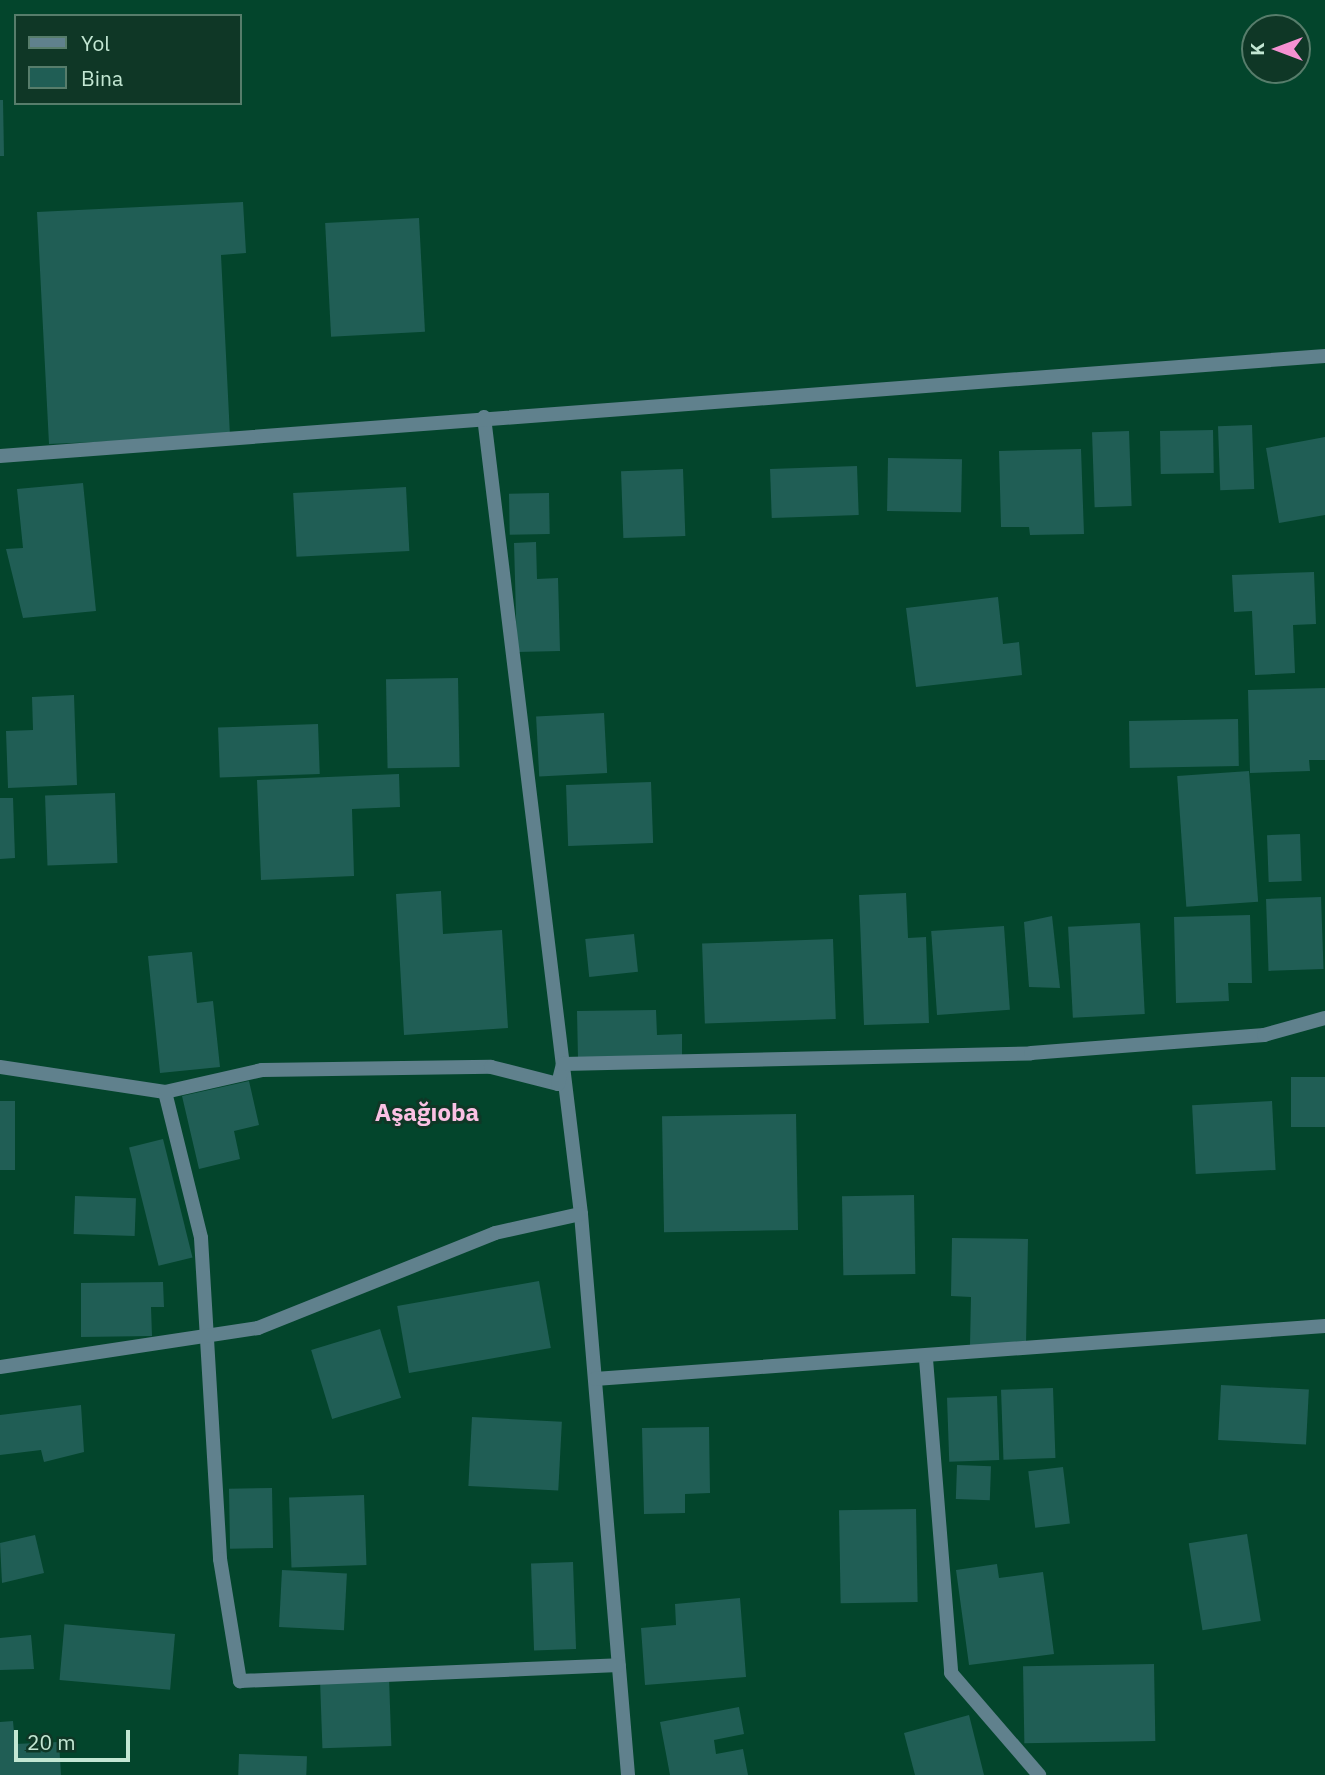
<!DOCTYPE html>
<html>
<head>
<meta charset="utf-8">
<style>
  body { margin:0 }
  #map { position:relative; width:1325px; height:1775px; overflow:hidden; background:#03452c; font-family:"IBM Plex Sans",sans-serif }
  div>[style] { position:absolute }
  .building>* { inset:0; background:#205e55; transform-origin:0 0 }
  .street>* { height:14px; margin:-7px; padding:0 7px; transform-origin:7px; border-radius:7px; background:#60818d }
  span { translate:-50% -50%; white-space:nowrap; text-align:center; line-height:1.15; -webkit-text-stroke:6px #0f3726; paint-order:stroke }
  .quarter-label { font-size:24px; color:#fbc1e4; font-weight:700 }
  .legend { position:absolute; left:14px; top:14px; width:228px; height:91px; box-sizing:border-box; background:#0f3726; border:2px solid #577d6b; margin:0; padding:9px 12px; list-style:none; font-size:21px; color:#c3e7d3 }
  .legend li { display:flex; align-items:center; gap:14px; height:35px }
  .legend b { width:35px; border:2px solid #577d6b }
  .north { position:absolute; left:1241px; top:14px; width:70px; height:70px; box-sizing:border-box; background:#0f3726; border:2px solid #577d6b; border-radius:50%; rotate:270deg; font-size:19px; font-weight:700; line-height:28px; text-align:center; color:#c3e7d3 }
  .north::after { content:''; display:block; margin:auto; width:24px; height:32px; background:#f591d2; clip-path:polygon(50% 0,100% 100%,50% 72%,0 100%) }
  .scale { position:absolute; left:14px; top:1730px; width:116px; height:32px; box-sizing:border-box; border:4px solid #c3e7d3; border-top:0; padding-left:9px; font-size:21px; line-height:24px; white-space:nowrap; color:#c3e7d3; -webkit-text-stroke:5px #0f3726; paint-order:stroke }
</style>
</head>
<body>
<div id="map">
  <div class="building">
    <i style="clip-path:polygon(0 100px,3px 100px,4px 156px,0 156px)"></i>
    <i style="clip-path:polygon(243px 202px,246px 253px,221px 255px,230px 436px,49px 444px,37px 212px)"></i>
    <i style="left:419px;top:218px;width:114px;height:94px;rotate:87deg"></i>
    <i style="left:1252px;top:425px;width:64px;height:34px;rotate:88deg"></i>
    <i style="left:1213px;top:430px;width:43px;height:53px;rotate:89deg"></i>
    <i style="left:1129px;top:431px;width:75px;height:37px;rotate:88deg"></i>
    <i style="clip-path:polygon(1325px 437px,1325px 515px,1279px 523px,1266px 448px)"></i>
    <i style="clip-path:polygon(1081px 449px,1084px 534px,1030px 535px,1029px 527px,1001px 527px,999px 451px)"></i>
    <i style="left:888px;top:458px;width:74px;height:53px;rotate:1deg"></i>
    <i style="left:857px;top:466px;width:49px;height:87px;rotate:88deg"></i>
    <i style="left:683px;top:469px;width:67px;height:62px;rotate:88deg"></i>
    <i style="clip-path:polygon(83px 483px,96px 611px,23px 618px,6px 549px,23px 548px,17px 489px)"></i>
    <i style="left:406px;top:487px;width:64px;height:113px;rotate:87deg"></i>
    <i style="left:549px;top:493px;width:41px;height:40px;rotate:89deg"></i>
    <i style="clip-path:polygon(536px 542px,537px 579px,558px 578px,560px 651px,517px 652px,514px 543px)"></i>
    <i style="clip-path:polygon(1314px 572px,1316px 624px,1293px 625px,1295px 673px,1255px 675px,1252px 611px,1234px 612px,1232px 575px)"></i>
    <i style="clip-path:polygon(998px 597px,1003px 644px,1019px 642px,1022px 675px,916px 687px,906px 608px)"></i>
    <i style="left:458px;top:678px;width:89px;height:72px;rotate:89deg"></i>
    <i style="clip-path:polygon(1325px 688px,1325px 760px,1309px 760px,1310px 771px,1250px 773px,1248px 690px)"></i>
    <i style="clip-path:polygon(74px 695px,77px 785px,8px 788px,6px 731px,33px 730px,32px 697px)"></i>
    <i style="left:604px;top:713px;width:60px;height:68px;rotate:87deg"></i>
    <i style="left:1238px;top:719px;width:47px;height:109px;rotate:89deg"></i>
    <i style="left:318px;top:724px;width:50px;height:100px;rotate:88deg"></i>
    <i style="left:1249px;top:771px;width:131px;height:72px;rotate:86deg"></i>
    <i style="clip-path:polygon(399px 774px,400px 807px,352px 809px,354px 876px,261px 880px,257px 780px)"></i>
    <i style="left:651px;top:782px;width:61px;height:85px;rotate:88deg"></i>
    <i style="left:115px;top:793px;width:70px;height:70px;rotate:88deg"></i>
    <i style="clip-path:polygon(0 798px,13px 798px,15px 858px,0 859px)"></i>
    <i style="left:1300px;top:834px;width:47px;height:33px;rotate:88deg"></i>
    <i style="clip-path:polygon(441px 891px,443px 934px,502px 930px,508px 1028px,404px 1035px,396px 894px)"></i>
    <i style="clip-path:polygon(906px 893px,908px 938px,926px 937px,929px 1023px,864px 1025px,859px 895px)"></i>
    <i style="left:1321px;top:897px;width:72px;height:55px;rotate:88deg"></i>
    <i style="clip-path:polygon(1250px 915px,1252px 983px,1228px 983px,1229px 1001px,1176px 1003px,1174px 917px)"></i>
    <i style="clip-path:polygon(1052px 916px,1060px 988px,1029px 987px,1024px 922px)"></i>
    <i style="left:1140px;top:923px;width:91px;height:72px;rotate:87deg"></i>
    <i style="left:1004px;top:926px;width:84px;height:73px;rotate:86deg"></i>
    <i style="left:634px;top:934px;width:38px;height:49px;rotate:84deg"></i>
    <i style="left:833px;top:939px;width:80px;height:131px;rotate:88deg"></i>
    <i style="clip-path:polygon(192px 952px,197px 1003px,213px 1001px,220px 1067px,160px 1073px,148px 956px)"></i>
    <i style="clip-path:polygon(656px 1010px,657px 1035px,682px 1034px,682px 1056px,578px 1059px,577px 1011px)"></i>
    <i style="left:1325px;top:1077px;width:50px;height:34px;rotate:90deg"></i>
    <i style="clip-path:polygon(249px 1081px,259px 1125px,234px 1131px,240px 1159px,199px 1169px,182px 1096px)"></i>
    <i style="left:0;top:1101px;width:15px;height:69px"></i>
    <i style="left:1272px;top:1101px;width:69px;height:80px;rotate:87deg"></i>
    <i style="left:796px;top:1114px;width:116px;height:134px;rotate:89deg"></i>
    <i style="left:163px;top:1139px;width:122px;height:35px;rotate:76deg"></i>
    <i style="left:914px;top:1195px;width:79px;height:72px;rotate:89deg"></i>
    <i style="left:75px;top:1196px;width:61px;height:38px;rotate:2deg"></i>
    <i style="clip-path:polygon(952px 1238px,1028px 1239px,1026px 1345px,970px 1345px,971px 1297px,951px 1296px)"></i>
    <i style="left:539px;top:1281px;width:68px;height:144px;rotate:80deg"></i>
    <i style="clip-path:polygon(163px 1282px,164px 1307px,151px 1307px,152px 1336px,81px 1337px,81px 1283px)"></i>
    <i style="left:380px;top:1329px;width:72px;height:72px;rotate:73deg"></i>
    <i style="left:1221px;top:1385px;width:88px;height:55px;rotate:3deg"></i>
    <i style="left:1053px;top:1388px;width:70px;height:52px;rotate:88deg"></i>
    <i style="left:997px;top:1396px;width:64px;height:50px;rotate:88deg"></i>
    <i style="clip-path:polygon(81px 1405px,84px 1452px,44px 1462px,41px 1450px,0 1455px,0 1415px)"></i>
    <i style="left:472px;top:1417px;width:90px;height:69px;rotate:3deg"></i>
    <i style="clip-path:polygon(709px 1427px,710px 1493px,685px 1494px,685px 1513px,644px 1514px,642px 1428px)"></i>
    <i style="left:957px;top:1465px;width:34px;height:34px;rotate:2deg"></i>
    <i style="left:1063px;top:1467px;width:57px;height:35px;rotate:83deg"></i>
    <i style="left:272px;top:1488px;width:60px;height:43px;rotate:89deg"></i>
    <i style="left:364px;top:1495px;width:70px;height:75px;rotate:88deg"></i>
    <i style="left:916px;top:1509px;width:93px;height:77px;rotate:89deg"></i>
    <i style="left:1247px;top:1534px;width:88px;height:59px;rotate:81deg"></i>
    <i style="clip-path:polygon(35px 1535px,44px 1573px,2px 1583px,0 1543px)"></i>
    <i style="left:573px;top:1562px;width:87px;height:42px;rotate:88deg"></i>
    <i style="clip-path:polygon(997px 1564px,999px 1578px,1043px 1572px,1054px 1654px,969px 1665px,956px 1570px)"></i>
    <i style="left:282px;top:1570px;width:65px;height:57px;rotate:3deg"></i>
    <i style="clip-path:polygon(740px 1598px,746px 1677px,645px 1685px,641px 1628px,676px 1625px,675px 1604px)"></i>
    <i style="left:175px;top:1634px;width:56px;height:111px;rotate:95deg"></i>
    <i style="clip-path:polygon(31px 1635px,34px 1669px,0 1670px,0 1638px)"></i>
    <i style="left:1154px;top:1664px;width:77px;height:131px;rotate:89deg"></i>
    <i style="left:389px;top:1678px;width:68px;height:69px;rotate:88deg"></i>
    <i style="clip-path:polygon(739px 1707px,744px 1734px,714px 1740px,716px 1754px,743px 1749px,748px 1775px,670px 1775px,660px 1722px)"></i>
    <i style="clip-path:polygon(969px 1715px,984px 1775px,915px 1775px,904px 1733px)"></i>
    <i style="clip-path:polygon(13px 1721px,15px 1744px,59px 1742px,61px 1775px,0 1775px,0 1722px)"></i>
    <i style="left:239px;top:1754px;width:68px;height:21px;rotate:2deg"></i>
  </div>
  <div class="street">
    <i style="left:484px;top:417px;width:803px;rotate:83.06deg"></i>
    <i style="left:581px;top:1214px;width:563px;rotate:85.21deg"></i>
    <i style="left:0;top:456px;width:1329px;rotate:-4.32deg"></i>
    <i style="left:0;top:1067px;width:167px;rotate:8.6deg"></i>
    <i style="left:165px;top:1092px;width:99px;rotate:-12.8deg"></i>
    <i style="left:262px;top:1070px;width:229px;rotate:-0.8deg"></i>
    <i style="left:491px;top:1067px;width:69px;rotate:14.2deg"></i>
    <i style="left:558px;top:1084px;width:21px;rotate:-76deg"></i>
    <i style="left:563px;top:1064px;width:468px;rotate:-1.3deg"></i>
    <i style="left:1031px;top:1053px;width:234px;rotate:-4.4deg"></i>
    <i style="left:1264px;top:1035px;width:63px;rotate:-15.6deg"></i>
    <i style="left:165px;top:1092px;width:150px;rotate:76.1deg"></i>
    <i style="left:201px;top:1238px;width:322px;rotate:86.6deg"></i>
    <i style="left:220px;top:1559px;width:124px;rotate:80.7deg"></i>
    <i style="left:240px;top:1681px;width:379px;rotate:-2.4deg"></i>
    <i style="left:926px;top:1359px;width:315px;rotate:85.4deg"></i>
    <i style="left:951px;top:1673px;width:135px;rotate:49.2deg"></i>
    <i style="left:0;top:1367px;width:261px;rotate:-8.6deg"></i>
    <i style="left:258px;top:1328px;width:255px;rotate:-21.8deg"></i>
    <i style="left:495px;top:1233px;width:88px;rotate:-12.5deg"></i>
    <i style="left:595px;top:1379px;width:732px;rotate:-4.15deg"></i>
  </div>
  <div class="quarter-label">
    <span style="left:427px;top:1113px">Aşağıoba</span>
  </div>
  <ul class="legend">
  <li><b style="height:9px;background:#60818d"></b>Yol</li>
  <li><b style="height:19px;background:#205e55"></b>Bina</li>
  </ul>
  <div class="north">K</div>
  <div class="scale">20 m</div>
</div>
</body>
</html>
